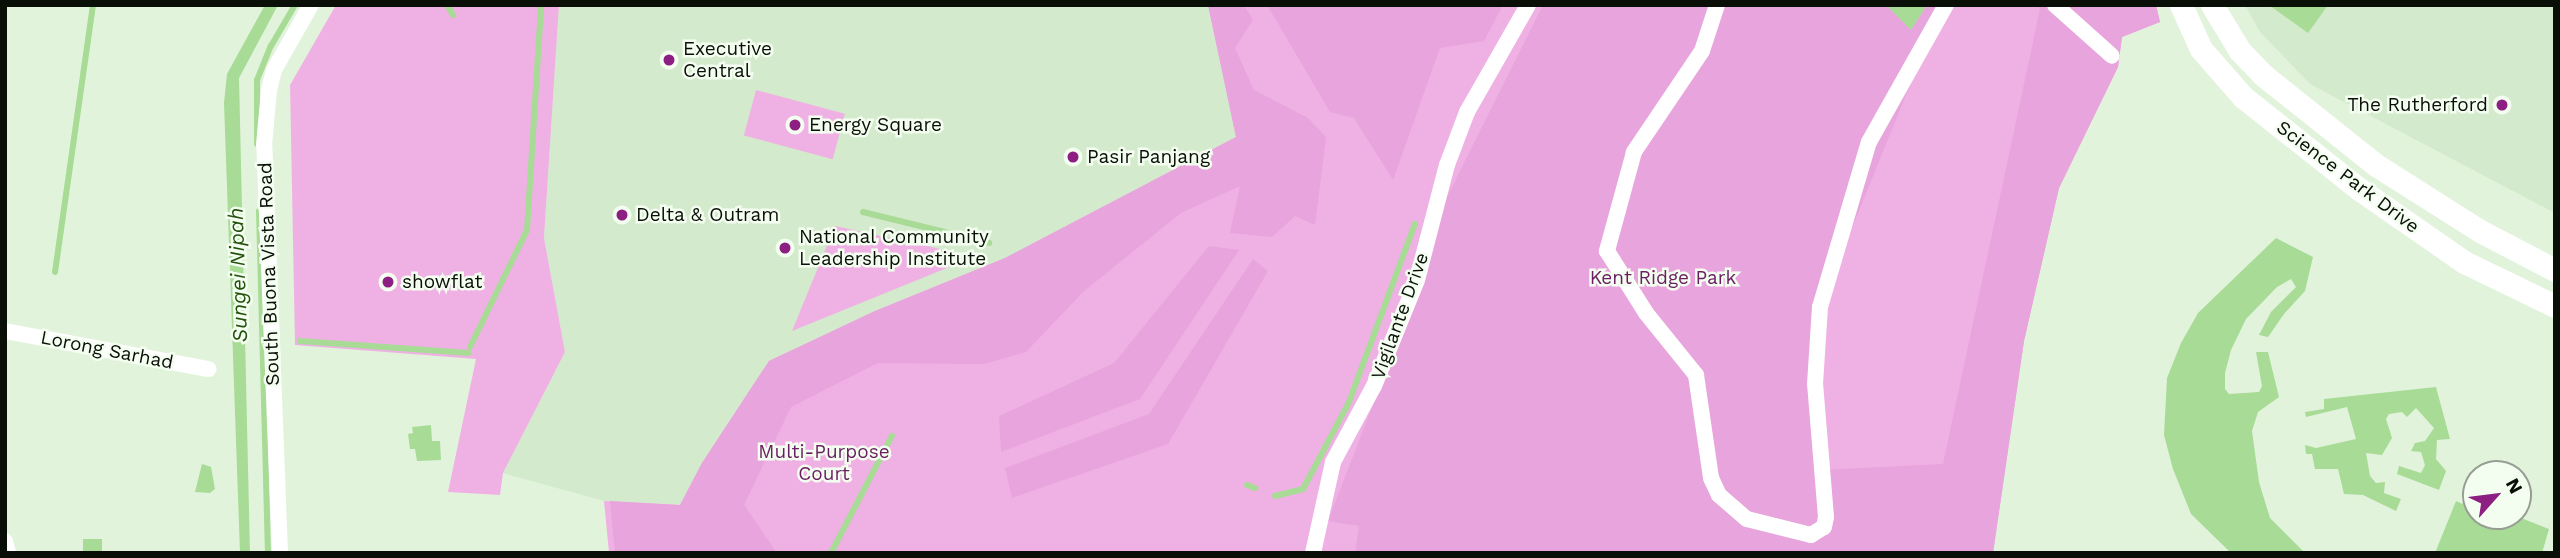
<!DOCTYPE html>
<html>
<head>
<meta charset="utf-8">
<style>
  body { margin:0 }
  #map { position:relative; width:2560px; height:558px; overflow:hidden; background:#e2f3dc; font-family:"Work Sans",sans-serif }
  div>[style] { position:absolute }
  .built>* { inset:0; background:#d4eacc }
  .green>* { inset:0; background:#efb1e4; transform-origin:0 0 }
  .forest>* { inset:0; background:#e8a4dc }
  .water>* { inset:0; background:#a7db96; transform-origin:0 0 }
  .stream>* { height:6px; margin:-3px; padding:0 3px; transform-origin:3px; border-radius:3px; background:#a7db96 }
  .minor>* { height:16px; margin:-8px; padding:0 8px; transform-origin:8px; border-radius:8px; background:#fff }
  .secondary>* { height:23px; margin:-11.5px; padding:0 11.5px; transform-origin:11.5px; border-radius:11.5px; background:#fff }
  .dots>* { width:19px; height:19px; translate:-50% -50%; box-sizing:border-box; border:4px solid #f4fef0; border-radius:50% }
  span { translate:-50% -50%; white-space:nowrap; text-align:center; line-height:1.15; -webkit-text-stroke:5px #f4fef0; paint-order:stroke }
  .poi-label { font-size:19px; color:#090e07 }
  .left { translate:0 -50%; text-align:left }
  .right { translate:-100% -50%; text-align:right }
  .street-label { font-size:19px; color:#090e07 }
  .park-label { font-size:19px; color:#6a1d62 }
  .water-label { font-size:21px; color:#23520d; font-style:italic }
  .frame { position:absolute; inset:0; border:7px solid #090e07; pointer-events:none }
  .north { position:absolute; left:2462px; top:460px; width:70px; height:70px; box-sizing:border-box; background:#f4fef0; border:2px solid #969e93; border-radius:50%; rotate:62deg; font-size:19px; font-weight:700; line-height:28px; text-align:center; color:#090e07 }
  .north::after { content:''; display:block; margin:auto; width:24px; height:32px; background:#8d1f82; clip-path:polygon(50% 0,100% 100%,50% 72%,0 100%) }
</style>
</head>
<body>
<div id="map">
  <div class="built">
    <i style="clip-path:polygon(559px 5px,1208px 5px,1236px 137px,1005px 258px,875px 311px,680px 505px,604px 501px,503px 473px,565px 352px,544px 238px)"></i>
    <i style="clip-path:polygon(2245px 5px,2555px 5px,2555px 213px,2310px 84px,2260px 32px)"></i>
  </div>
  <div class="green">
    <i style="clip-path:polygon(336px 5px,559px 5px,544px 238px,565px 352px,503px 473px,500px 495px,448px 492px,476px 359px,295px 345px,290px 85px)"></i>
    <i style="clip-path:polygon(1208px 5px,2156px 5px,2160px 22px,2122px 37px,2118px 67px,2059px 188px,2024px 341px,1993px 553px,609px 553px,604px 501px,680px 505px,702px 463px,769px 361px,875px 311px,1005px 258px,1236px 137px)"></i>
    <i style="left:756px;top:90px;width:92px;height:47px;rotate:15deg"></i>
    <i style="clip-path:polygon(835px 226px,923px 245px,974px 257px,792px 331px)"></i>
  </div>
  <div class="forest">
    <i style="clip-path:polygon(1208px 5px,1244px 5px,1253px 20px,1235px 48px,1254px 90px,1308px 118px,1326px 137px,1315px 225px,1295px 216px,1272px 237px,1230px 233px,1240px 186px,1181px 213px,1084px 291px,1026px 352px,984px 364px,878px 363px,791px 407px,744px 505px,777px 553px,615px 553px,610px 501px,680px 505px,702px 463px,769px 361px,875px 311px,1005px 258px,1236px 137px)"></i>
    <i style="clip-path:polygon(1267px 5px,1503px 5px,1484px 41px,1440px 48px,1393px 180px,1354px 118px,1330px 112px)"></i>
    <i style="clip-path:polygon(1543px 5px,1886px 5px,1911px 30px,1927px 5px,1955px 5px,1919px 63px,1820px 307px,1821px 470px,1943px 464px,2040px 9px,2037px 5px,2156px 5px,2160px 22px,2122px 37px,2118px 67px,2059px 188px,2024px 341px,1993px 553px,1355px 553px,1359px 526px,1328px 521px,1432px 252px,1440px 211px)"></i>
    <i style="clip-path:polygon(1209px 246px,1239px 250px,1140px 399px,1001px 452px,999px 416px,1114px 363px)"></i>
    <i style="clip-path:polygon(1253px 259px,1268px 271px,1168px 444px,1012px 498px,1005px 468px,1149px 414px)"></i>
  </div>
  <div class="water">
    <i style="clip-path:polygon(265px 5px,278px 5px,239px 78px,250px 553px,240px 553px,224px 103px,227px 74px)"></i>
    <i style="clip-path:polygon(1886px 5px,1927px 5px,1911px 30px)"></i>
    <i style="clip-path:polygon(2269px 5px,2328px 5px,2308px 33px)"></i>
    <i style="clip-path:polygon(2276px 238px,2313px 257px,2305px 291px,2284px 314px,2268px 337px,2259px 335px,2271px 312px,2296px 287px,2291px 279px,2277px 287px,2246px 319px,2231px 350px,2225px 373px,2225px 389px,2229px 394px,2259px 392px,2262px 386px,2256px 352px,2268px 352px,2279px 397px,2258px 412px,2252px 431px,2259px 482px,2270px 518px,2305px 553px,2231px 553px,2191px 514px,2173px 469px,2164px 435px,2167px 378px,2181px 343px,2198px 313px)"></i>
    <i style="clip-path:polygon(2436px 387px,2450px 439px,2437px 440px,2436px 459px,2446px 471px,2439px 490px,2397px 474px,2399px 466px,2421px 473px,2425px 465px,2421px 452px,2411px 451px,2415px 443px,2425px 441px,2434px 428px,2416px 408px,2407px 417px,2402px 412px,2389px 414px,2386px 419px,2392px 438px,2382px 455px,2366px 453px,2370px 476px,2376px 483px,2385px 482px,2384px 493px,2401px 499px,2396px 511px,2363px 495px,2344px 494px,2338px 469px,2315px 469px,2312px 454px,2306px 454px,2305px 445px,2316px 448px,2356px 439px,2347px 407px,2306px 417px,2305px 412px,2324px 409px,2324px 399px)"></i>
    <i style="clip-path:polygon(431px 425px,432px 441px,440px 441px,441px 460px,417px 461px,415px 449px,410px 449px,408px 434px,413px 433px,412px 427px)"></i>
    <i style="clip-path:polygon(202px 464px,211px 467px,215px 489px,210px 493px,195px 492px)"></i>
    <i style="clip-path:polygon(2456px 501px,2476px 510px,2476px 516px,2516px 516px,2549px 529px,2542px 553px,2435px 553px)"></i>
    <i style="left:102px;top:539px;width:14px;height:19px;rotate:90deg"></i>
  </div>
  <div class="stream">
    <i style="left:447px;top:5px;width:12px;rotate:59deg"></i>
    <i style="left:257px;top:144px;width:64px;rotate:-90deg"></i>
    <i style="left:257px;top:80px;width:37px;rotate:-68deg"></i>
    <i style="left:271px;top:46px;width:48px;rotate:-59.7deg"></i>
    <i style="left:259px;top:211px;width:342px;rotate:88.5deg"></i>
    <i style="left:863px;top:212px;width:130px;rotate:13.8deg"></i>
    <i style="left:55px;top:272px;width:270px;rotate:-81.9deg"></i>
    <i style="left:300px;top:341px;width:169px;rotate:4.1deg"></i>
    <i style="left:470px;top:347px;width:130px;rotate:-64deg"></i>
    <i style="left:527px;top:230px;width:225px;rotate:-86.4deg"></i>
    <i style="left:1247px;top:485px;width:9px;rotate:21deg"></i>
    <i style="left:1275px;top:496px;width:29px;rotate:-14deg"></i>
    <i style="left:1303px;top:489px;width:98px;rotate:-62.1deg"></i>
    <i style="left:1349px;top:402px;width:190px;rotate:-69.7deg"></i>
    <i style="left:831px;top:553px;width:132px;rotate:-62.5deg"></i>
  </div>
  <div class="minor">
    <i style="left:1717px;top:5px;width:48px;rotate:108.1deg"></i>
    <i style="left:1702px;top:51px;width:122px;rotate:124deg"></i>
    <i style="left:1634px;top:152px;width:103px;rotate:105.3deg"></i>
    <i style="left:1607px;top:251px;width:73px;rotate:57.8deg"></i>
    <i style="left:1646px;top:313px;width:80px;rotate:51.1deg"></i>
    <i style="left:1696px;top:375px;width:104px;rotate:81.7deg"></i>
    <i style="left:1711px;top:478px;width:19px;rotate:65deg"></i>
    <i style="left:1719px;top:495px;width:37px;rotate:41deg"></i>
    <i style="left:1747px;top:519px;width:66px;rotate:14deg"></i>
    <i style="left:1811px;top:535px;width:15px;rotate:-32deg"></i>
    <i style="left:1824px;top:527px;width:10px;rotate:-79deg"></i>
    <i style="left:1826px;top:517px;width:133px;rotate:-94.7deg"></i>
    <i style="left:1815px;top:384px;width:77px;rotate:-86.3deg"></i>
    <i style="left:1820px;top:307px;width:172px;rotate:-73.5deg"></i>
    <i style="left:1869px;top:142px;width:157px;rotate:-60.7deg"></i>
    <i style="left:2055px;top:5px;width:76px;rotate:41.8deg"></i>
    <i style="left:5px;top:331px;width:207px;rotate:10.6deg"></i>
    <i style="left:5px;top:541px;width:12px;rotate:76deg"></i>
    <i style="left:280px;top:553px;width:408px;rotate:-92.2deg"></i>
    <i style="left:264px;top:145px;width:55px;rotate:-84.8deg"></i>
    <i style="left:269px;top:90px;width:21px;rotate:-76deg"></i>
    <i style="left:274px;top:70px;width:75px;rotate:-60.4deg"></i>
    <i style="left:1313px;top:553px;width:93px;rotate:-77.6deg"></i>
    <i style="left:1333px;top:462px;width:86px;rotate:-61.7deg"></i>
    <i style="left:1374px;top:386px;width:114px;rotate:-67.9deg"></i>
    <i style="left:1417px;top:280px;width:119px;rotate:-75.4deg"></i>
    <i style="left:1447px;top:165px;width:57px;rotate:-69.3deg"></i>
    <i style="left:1467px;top:112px;width:123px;rotate:-60.3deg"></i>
  </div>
  <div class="secondary">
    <i style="left:2181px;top:5px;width:48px;rotate:65.6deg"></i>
    <i style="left:2201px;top:49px;width:64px;rotate:48.8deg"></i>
    <i style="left:2243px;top:97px;width:148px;rotate:38.4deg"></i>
    <i style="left:2359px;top:189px;width:128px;rotate:34.8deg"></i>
    <i style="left:2464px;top:262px;width:101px;rotate:25.8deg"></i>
    <i style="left:2212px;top:5px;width:54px;rotate:58.7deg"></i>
    <i style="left:2240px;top:51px;width:33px;rotate:46deg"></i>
    <i style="left:2263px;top:75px;width:144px;rotate:38.5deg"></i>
    <i style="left:2376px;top:165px;width:123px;rotate:32.4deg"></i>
    <i style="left:2480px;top:231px;width:85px;rotate:27.5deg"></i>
  </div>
  <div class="dots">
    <i style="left:669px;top:60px;background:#8d1f82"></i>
    <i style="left:2502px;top:105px;background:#8d1f82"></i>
    <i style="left:795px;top:125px;background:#8d1f82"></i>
    <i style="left:1073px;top:157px;background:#8d1f82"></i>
    <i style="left:622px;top:215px;background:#8d1f82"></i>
    <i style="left:785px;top:248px;background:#8d1f82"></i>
    <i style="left:388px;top:282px;background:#8d1f82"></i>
  </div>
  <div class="poi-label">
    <span class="left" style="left:683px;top:60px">Executive<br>Central</span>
    <span class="right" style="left:2488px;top:105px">The Rutherford</span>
    <span class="left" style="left:809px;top:125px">Energy Square</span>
    <span class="left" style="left:1087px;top:157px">Pasir Panjang</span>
    <span class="left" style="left:636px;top:215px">Delta &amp; Outram</span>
    <span class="left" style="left:799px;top:248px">National Community<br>Leadership Institute</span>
    <span class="left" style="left:402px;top:282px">showflat</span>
  </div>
  <div class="street-label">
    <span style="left:2348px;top:177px;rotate:37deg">Science Park Drive</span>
    <span style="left:269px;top:274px;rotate:-92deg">South Buona Vista Road</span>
    <span style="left:1400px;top:316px;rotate:-70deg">Vigilante Drive</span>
    <span style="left:107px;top:350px;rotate:11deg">Lorong Sarhad</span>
  </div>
  <div class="park-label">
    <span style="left:1663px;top:278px">Kent Ridge Park</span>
    <span style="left:824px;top:463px">Multi-Purpose<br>Court</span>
  </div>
  <div class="water-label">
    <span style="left:238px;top:275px;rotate:-92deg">Sungei Nipah</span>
  </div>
  <div class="frame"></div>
  <div class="north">N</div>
</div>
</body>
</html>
